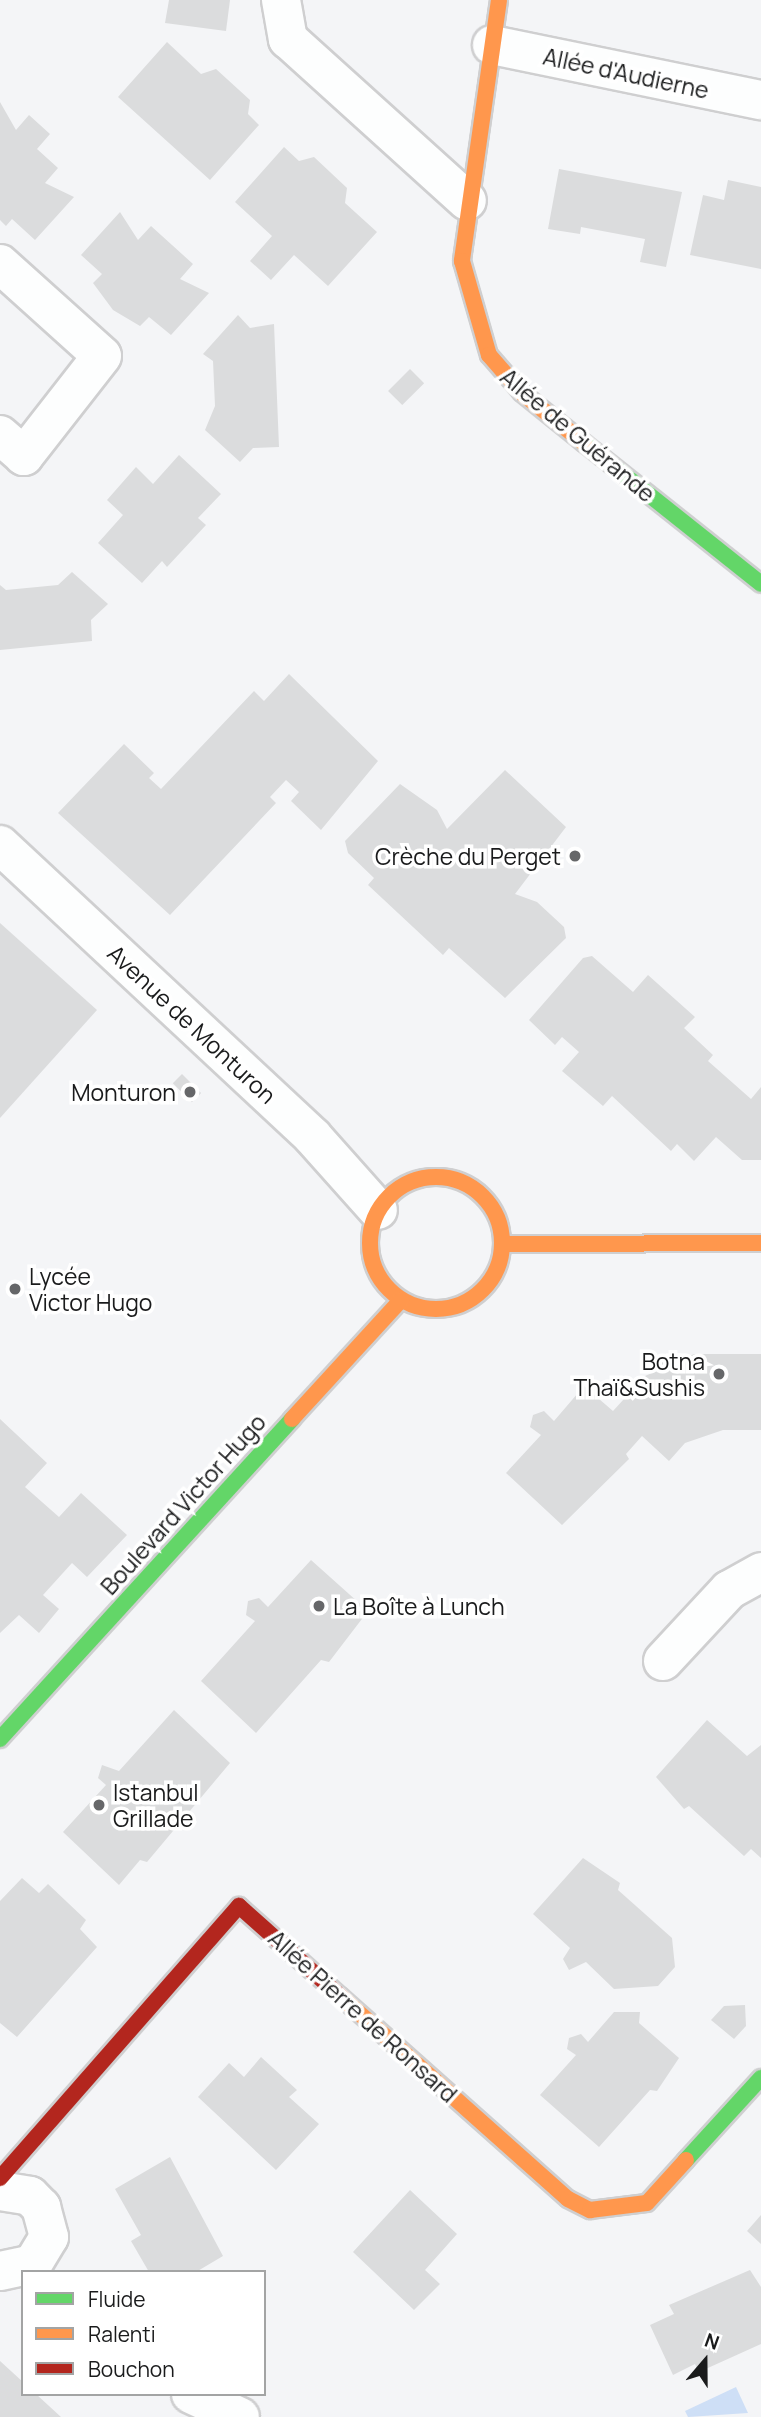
<!DOCTYPE html>
<html>
<head>
<meta charset="utf-8">
<style>
  body { margin:0 }
  #map { position:relative; width:761px; height:2417px; overflow:hidden; background:#f4f5f7; font-family:Manrope,sans-serif }
  div>[style] { position:absolute }
  .water>* { inset:0; background:#cedff6 }
  .building>* { inset:0; background:#dbdcdd; transform-origin:0 0 }
  .roads { filter:drop-shadow(2px 0 #cfcfd0) drop-shadow(-2px 0 #cfcfd0) drop-shadow(0 2px #cfcfd0) drop-shadow(0 -2px #cfcfd0) }
  .street>* { height:38px; margin:-19px; padding:0 19px; transform-origin:19px; border-radius:19px; background:#fdfefe }
  .fast>* { height:16px; margin:-8px; padding:0 8px; transform-origin:8px; border-radius:8px; background:#63d668 }
  .slow>* { height:16px; margin:-8px; padding:0 8px; transform-origin:8px; border-radius:8px; background:#ff974d }
  .slow>.ring { margin:-8px; padding:0; box-sizing:content-box; background:none; border:16px solid #ff974d; border-radius:50% }
  .jam>* { height:16px; margin:-8px; padding:0 8px; transform-origin:8px; border-radius:8px; background:#b3261e }
  .dots>* { width:19px; height:19px; translate:-50% -50%; box-sizing:border-box; border:4px solid #fff; border-radius:50% }
  span { translate:-50% -50%; white-space:nowrap; text-align:center; line-height:1.15; -webkit-text-stroke:7px #fff; paint-order:stroke }
  .street-label { font-size:23px; color:#1a1b1c }
  .poi-label { font-size:23px; color:#1a1b1c }
  .right { translate:-100% -50%; text-align:right }
  .left { translate:0 -50%; text-align:left }
  .legend { position:absolute; left:21px; top:2270px; width:245px; height:126px; box-sizing:border-box; background:#fff; border:2px solid #a3a4a4; margin:0; padding:9px 12px; list-style:none; font-size:21px; color:#1a1b1c }
  .legend li { display:flex; align-items:center; gap:14px; height:35px }
  .legend b { width:35px; border:2px solid #a3a4a4 }
  .north { position:absolute; left:670px; top:2326px; width:70px; height:70px; -webkit-text-stroke:5px #fff; paint-order:stroke; rotate:20deg; font-size:19px; font-weight:700; line-height:28px; text-align:center; color:#1a1b1c }
  .north::after { content:''; display:block; margin:auto; width:24px; height:32px; background:#1a1b1c; clip-path:polygon(50% 0,100% 100%,50% 72%,0 100%) }
</style>
</head>
<body>
<div id="map">
  <div class="water">
    <i style="clip-path:polygon(736px 2387px,748px 2413px,688px 2417px,685px 2411px)"></i>
  </div>
  <div class="building">
    <i style="clip-path:polygon(169px 0,230px 0,226px 31px,165px 23px)"></i>
    <i style="clip-path:polygon(167px 42px,201px 74px,216px 69px,250px 100px,248px 114px,259px 125px,210px 180px,118px 97px)"></i>
    <i style="clip-path:polygon(0 102px,16px 130px,29px 115px,50px 134px,37px 149px,58px 168px,45px 183px,74px 197px,35px 240px,12px 219px,6px 226px,0 220px)"></i>
    <i style="clip-path:polygon(284px 147px,299px 161px,314px 157px,330px 172px,347px 188px,345px 203px,377px 232px,328px 286px,294px 255px,271px 280px,250px 261px,272px 236px,235px 202px)"></i>
    <i style="clip-path:polygon(559px 169px,682px 192px,666px 267px,640px 262px,645px 239px,581px 227px,580px 234px,548px 229px)"></i>
    <i style="clip-path:polygon(728px 180px,761px 187px,761px 269px,690px 255px,703px 195px,724px 200px)"></i>
    <i style="clip-path:polygon(120px 212px,138px 240px,151px 226px,193px 264px,180px 279px,209px 293px,171px 335px,149px 317px,140px 326px,113px 310px,93px 283px,102px 274px,81px 255px)"></i>
    <i style="clip-path:polygon(238px 315px,250px 328px,274px 324px,279px 447px,253px 448px,240px 462px,205px 430px,215px 406px,213px 361px,203px 354px)"></i>
    <i style="left:410px;top:369px;width:20px;height:31px;rotate:45deg"></i>
    <i style="clip-path:polygon(179px 455px,221px 494px,198px 518px,206px 525px,167px 567px,162px 561px,142px 583px,98px 543px,123px 515px,107px 500px,136px 467px,153px 484px)"></i>
    <i style="clip-path:polygon(72px 572px,108px 604px,91px 620px,92px 641px,0 650px,0 585px,6px 590px,58px 585px)"></i>
    <i style="clip-path:polygon(289px 674px,378px 761px,321px 830px,291px 801px,299px 792px,286px 780px,270px 797px,276px 803px,170px 915px,58px 813px,124px 744px,154px 773px,149px 778px,161px 789px,254px 691px,264px 701px)"></i>
    <i style="clip-path:polygon(505px 770px,566px 827px,515px 894px,537px 902px,564px 927px,566px 938px,505px 998px,449px 948px,443px 955px,368px 885px,374px 878px,348px 853px,345px 841px,400px 784px,437px 810px,447px 829px)"></i>
    <i style="clip-path:polygon(0 923px,97px 1010px,0 1118px)"></i>
    <i style="clip-path:polygon(592px 956px,633px 992px,648px 975px,695px 1017px,684px 1028px,713px 1055px,708px 1061px,751px 1099px,761px 1087px,761px 1160px,742px 1160px,716px 1137px,694px 1161px,677px 1144px,671px 1151px,612px 1096px,603px 1106px,562px 1071px,579px 1052px,562px 1037px,555px 1045px,529px 1020px,583px 958px)"></i>
    <i style="left:182px;top:1074px;width:27px;height:13px;rotate:45deg"></i>
    <i style="clip-path:polygon(694px 1354px,761px 1354px,761px 1430px,723px 1430px,685px 1443px,669px 1461px,642px 1436px,626px 1454px,629px 1459px,562px 1525px,506px 1473px,541px 1435px,530px 1427px,533px 1415px,544px 1411px,554px 1421px,584px 1386px,613px 1411px,645px 1376px,659px 1370px,663px 1358px,679px 1361px)"></i>
    <i style="clip-path:polygon(0 1419px,47px 1463px,25px 1487px,59px 1517px,81px 1493px,127px 1535px,87px 1577px,72px 1563px,43px 1595px,59px 1609px,39px 1633px,19px 1615px,0 1633px)"></i>
    <i style="clip-path:polygon(311px 1560px,368px 1611px,329px 1662px,321px 1660px,256px 1733px,201px 1681px,255px 1621px,246px 1615px,248px 1601px,259px 1598px,268px 1607px)"></i>
    <i style="clip-path:polygon(174px 1710px,230px 1763px,147px 1862px,140px 1860px,119px 1885px,63px 1832px,106px 1785px,98px 1778px,102px 1765px,119px 1771px)"></i>
    <i style="clip-path:polygon(707px 1720px,747px 1756px,761px 1745px,761px 1858px,751px 1849px,744px 1856px,689px 1806px,684px 1809px,656px 1777px)"></i>
    <i style="clip-path:polygon(583px 1858px,620px 1883px,618px 1890px,672px 1938px,675px 1967px,658px 1986px,614px 1989px,586px 1962px,569px 1970px,563px 1959px,570px 1948px,533px 1914px)"></i>
    <i style="clip-path:polygon(22px 1878px,39px 1893px,48px 1884px,86px 1920px,80px 1929px,97px 1947px,17px 2037px,0 2023px,0 1901px)"></i>
    <i style="clip-path:polygon(745px 2005px,746px 2026px,734px 2039px,711px 2020px,724px 2006px)"></i>
    <i style="clip-path:polygon(614px 2012px,640px 2012px,639px 2023px,679px 2058px,657px 2091px,650px 2090px,599px 2147px,540px 2095px,576px 2055px,567px 2049px,569px 2038px,581px 2034px,588px 2042px)"></i>
    <i style="clip-path:polygon(261px 2057px,297px 2090px,289px 2097px,319px 2124px,276px 2170px,198px 2097px,229px 2063px,244px 2077px)"></i>
    <i style="clip-path:polygon(170px 2157px,223px 2256px,196px 2272px,149px 2272px,131px 2241px,141px 2235px,115px 2189px)"></i>
    <i style="clip-path:polygon(410px 2190px,457px 2234px,425px 2270px,440px 2284px,414px 2310px,353px 2252px)"></i>
    <i style="clip-path:polygon(761px 2215px,761px 2244px,747px 2231px)"></i>
    <i style="clip-path:polygon(750px 2270px,761px 2287px,761px 2344px,699px 2372px,695px 2364px,673px 2375px,650px 2325px,674px 2314px,669px 2305px)"></i>
    <i style="clip-path:polygon(0 2361px,23px 2382px,23px 2394px,36px 2394px,61px 2417px,0 2417px)"></i>
  </div>
  <div class="roads">
    <div class="street">
      <i style="left:281px;top:0;width:40px;rotate:80deg"></i>
      <i style="left:288px;top:39px;width:241px;rotate:42.1deg"></i>
      <i style="left:492px;top:45px;width:275px;rotate:11.6deg"></i>
      <i style="left:0;top:264px;width:137px;rotate:42deg"></i>
      <i style="left:102px;top:356px;width:127px;rotate:128deg"></i>
      <i style="left:24px;top:456px;width:32px;rotate:-139deg"></i>
      <i style="left:0;top:845px;width:427px;rotate:43deg"></i>
      <i style="left:312px;top:1136px;width:99px;rotate:48.3deg"></i>
      <i style="left:663px;top:1661px;width:97px;rotate:-47.1deg"></i>
      <i style="left:729px;top:1590px;width:37px;rotate:-29deg"></i>
      <i style="left:0;top:2191px;width:30px;rotate:9deg"></i>
      <i style="left:30px;top:2196px;width:16px;rotate:45deg"></i>
      <i style="left:41px;top:2207px;width:31px;rotate:75deg"></i>
      <i style="left:49px;top:2237px;width:31px;rotate:121deg"></i>
      <i style="left:33px;top:2264px;width:34px;rotate:168deg"></i>
      <i style="left:191px;top:2394px;width:54px;rotate:25.1deg"></i>
    </div>
    <div class="fast">
      <i style="left:584px;top:443px;width:226px;rotate:38.5deg"></i>
      <i style="left:0;top:1739px;width:433px;rotate:-47.6deg"></i>
      <i style="left:686px;top:2160px;width:111px;rotate:-47.6deg"></i>
    </div>
    <div class="slow">
      <i style="left:499px;top:0;width:264px;rotate:98.1deg"></i>
      <i style="left:462px;top:261px;width:98px;rotate:74deg"></i>
      <i style="left:489px;top:355px;width:50px;rotate:49deg"></i>
      <i style="left:522px;top:393px;width:80px;rotate:38.9deg"></i>
      <i class="ring" style="left:370px;top:1177px;width:116px;height:116px"></i>
      <i style="left:502px;top:1244px;width:259px;rotate:-0.2deg"></i>
      <i style="left:292px;top:1419px;width:161px;rotate:-47.5deg"></i>
      <i style="left:340px;top:1996px;width:305px;rotate:41.7deg"></i>
      <i style="left:568px;top:2199px;width:25px;rotate:27deg"></i>
      <i style="left:590px;top:2210px;width:57px;rotate:-7deg"></i>
      <i style="left:647px;top:2203px;width:58px;rotate:-47.8deg"></i>
    </div>
    <div class="jam">
      <i style="left:0;top:2178px;width:362px;rotate:-48.7deg"></i>
      <i style="left:239px;top:1906px;width:135px;rotate:41.7deg"></i>
    </div>
  </div>
  <div class="dots">
    <i style="left:575px;top:856px;background:#666769"></i>
    <i style="left:190px;top:1092px;background:#666769"></i>
    <i style="left:15px;top:1289px;background:#666769"></i>
    <i style="left:719px;top:1374px;background:#666769"></i>
    <i style="left:319px;top:1606px;background:#666769"></i>
    <i style="left:99px;top:1805px;background:#666769"></i>
  </div>
  <div class="street-label">
    <span style="left:626px;top:73px;rotate:12deg">Allée d'Audierne</span>
    <span style="left:578px;top:435px;rotate:40deg">Allée de Guérande</span>
    <span style="left:192px;top:1024px;rotate:43deg">Avenue de Monturon</span>
    <span style="left:183px;top:1504px;rotate:-48deg">Boulevard Victor Hugo</span>
    <span style="left:363px;top:2016px;rotate:42deg">Allée Pierre de Ronsard</span>
  </div>
  <div class="poi-label">
    <span class="right" style="left:561px;top:856px">Crèche du Perget</span>
    <span class="right" style="left:176px;top:1092px">Monturon</span>
    <span class="left" style="left:29px;top:1289px">Lycée<br>Victor Hugo</span>
    <span class="right" style="left:705px;top:1374px">Botna<br>Thaï&amp;Sushis</span>
    <span class="left" style="left:333px;top:1606px">La Boîte à Lunch</span>
    <span class="left" style="left:113px;top:1805px">Istanbul<br>Grillade</span>
  </div>
  <ul class="legend">
  <li><b style="height:9px;background:#63d668"></b>Fluide</li>
  <li><b style="height:9px;background:#ff974d"></b>Ralenti</li>
  <li><b style="height:9px;background:#b3261e"></b>Bouchon</li>
  </ul>
  <div class="north">N</div>
</div>
</body>
</html>
